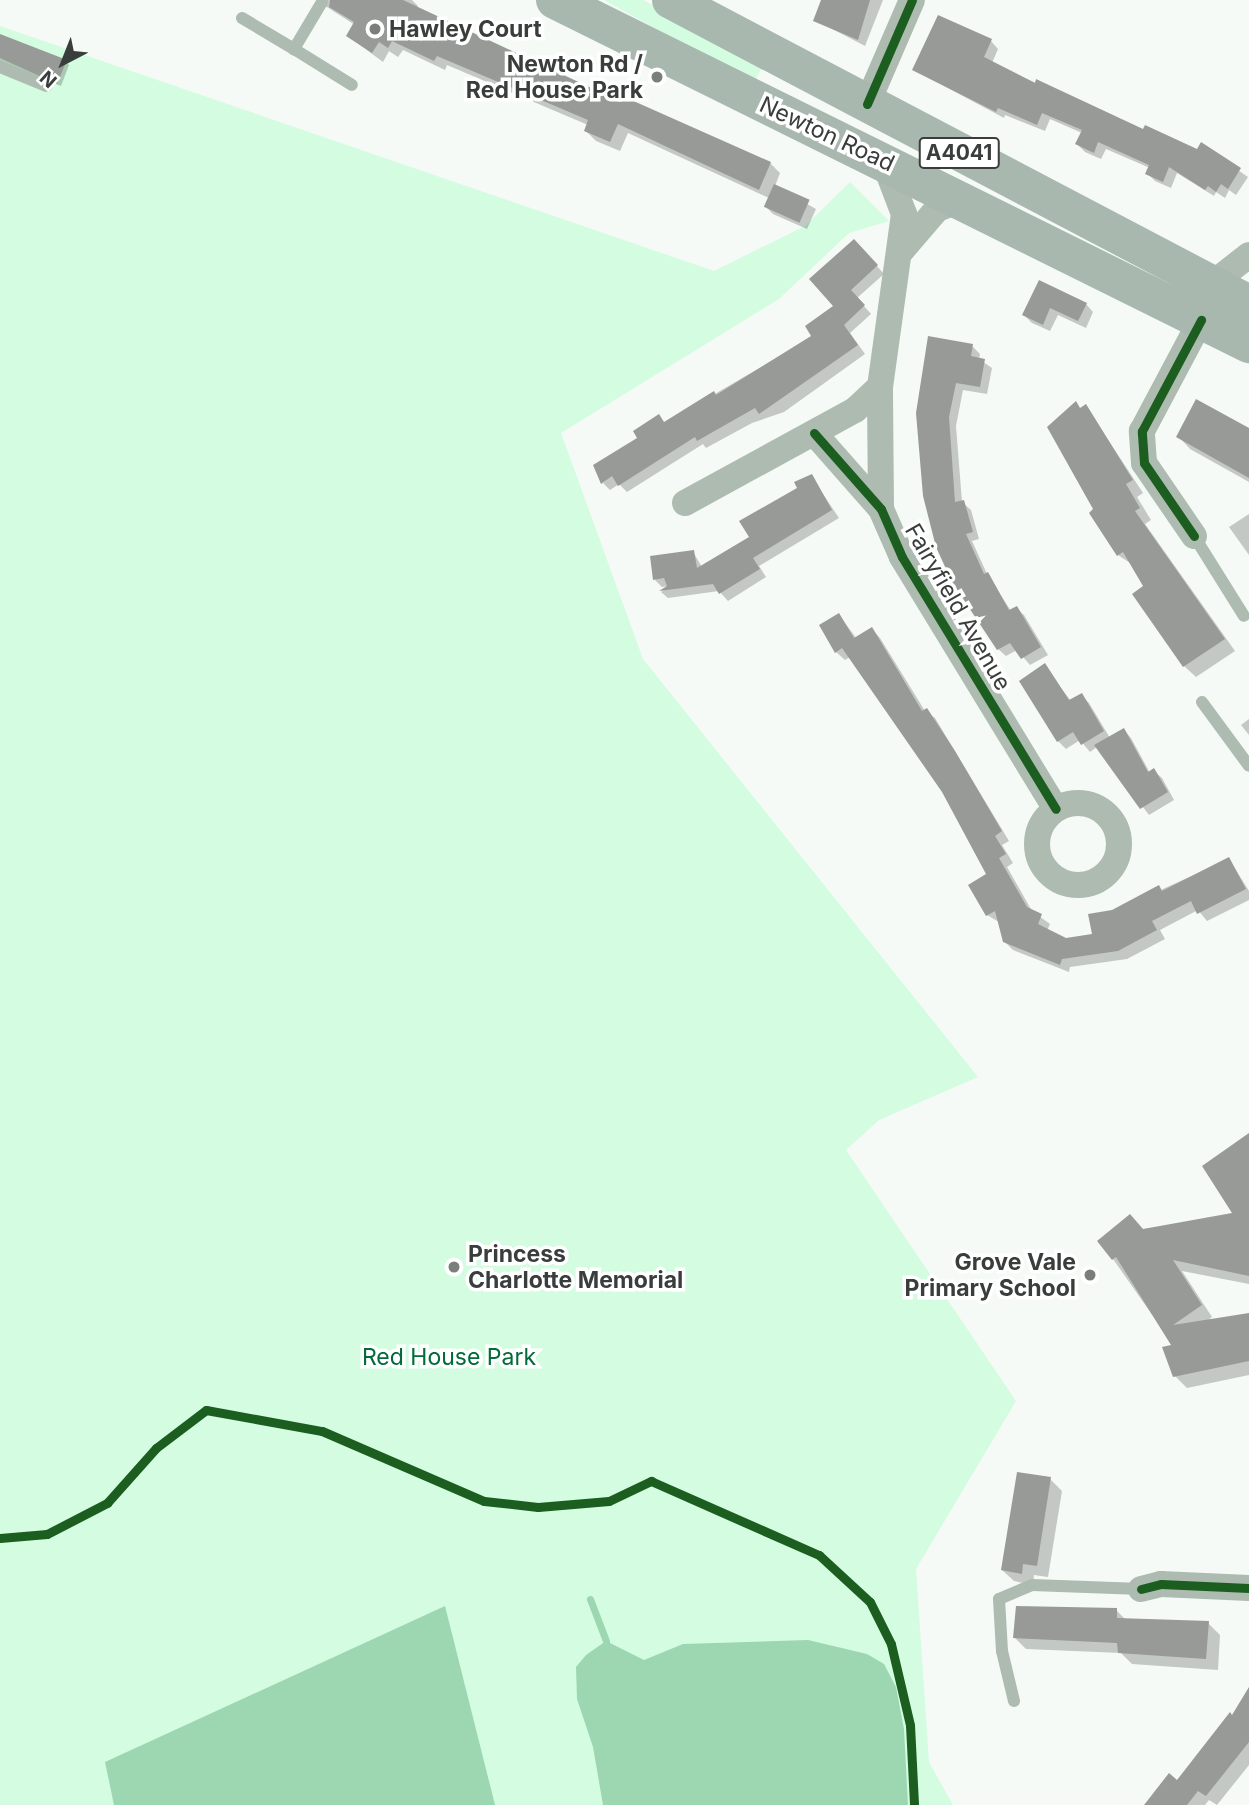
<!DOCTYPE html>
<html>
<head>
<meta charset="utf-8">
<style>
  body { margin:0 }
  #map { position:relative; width:1249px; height:1805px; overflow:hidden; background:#f5faf6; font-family:Inter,sans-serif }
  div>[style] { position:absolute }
  .green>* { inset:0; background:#d3fce0 }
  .water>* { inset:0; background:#9cd7b1 }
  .shadow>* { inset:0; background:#0003 }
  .stream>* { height:7px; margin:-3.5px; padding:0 3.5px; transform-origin:3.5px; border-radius:3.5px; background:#9cd7b1 }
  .building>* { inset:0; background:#979a97; transform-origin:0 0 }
  .lane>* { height:12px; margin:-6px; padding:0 6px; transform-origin:6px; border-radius:6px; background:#adbbb1 }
  .street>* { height:26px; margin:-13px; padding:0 13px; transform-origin:13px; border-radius:13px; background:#adbbb1 }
  .street>.ring { margin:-13px; padding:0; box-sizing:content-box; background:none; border:26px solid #adbbb1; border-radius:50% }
  .highway>* { height:38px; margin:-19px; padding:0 19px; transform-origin:19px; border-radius:19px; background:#a8b8af }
  .cycleway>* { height:9px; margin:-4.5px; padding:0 4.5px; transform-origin:4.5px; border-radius:4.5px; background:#1b5e20 }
  .dots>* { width:19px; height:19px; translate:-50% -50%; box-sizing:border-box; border:4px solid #fff; border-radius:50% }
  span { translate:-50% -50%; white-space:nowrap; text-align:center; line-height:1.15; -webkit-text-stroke:7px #fff; paint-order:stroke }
  .shield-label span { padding:2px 5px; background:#fff; border:2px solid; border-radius:5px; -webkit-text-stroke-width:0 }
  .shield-label { font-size:21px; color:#393d3b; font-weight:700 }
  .poi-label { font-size:23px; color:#393d3b; font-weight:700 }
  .left { translate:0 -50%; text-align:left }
  .right { translate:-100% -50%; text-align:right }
  .street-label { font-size:23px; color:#393d3b }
  .park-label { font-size:23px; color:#036a3a }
  .north { position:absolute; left:28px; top:28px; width:70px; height:70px; -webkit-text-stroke:5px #fff; paint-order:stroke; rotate:222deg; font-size:19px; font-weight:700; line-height:28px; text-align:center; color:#393d3b }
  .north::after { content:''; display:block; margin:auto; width:24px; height:32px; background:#393d3b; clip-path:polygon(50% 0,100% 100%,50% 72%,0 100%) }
</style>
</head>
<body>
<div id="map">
  <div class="green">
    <i style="clip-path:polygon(604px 0,643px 0,763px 65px,754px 83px)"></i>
    <i style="clip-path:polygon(0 26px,714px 271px,805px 226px,850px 182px,889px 221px,849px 233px,779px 299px,561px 433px,643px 659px,978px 1077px,879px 1120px,846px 1150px,1016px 1401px,916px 1569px,929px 1762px,953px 1805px,0 1805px)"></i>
  </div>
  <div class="water">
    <i style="clip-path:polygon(445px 1606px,495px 1805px,114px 1805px,105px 1762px)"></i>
    <i style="clip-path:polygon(808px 1640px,867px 1654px,884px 1664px,896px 1687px,904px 1729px,908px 1805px,603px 1805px,593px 1747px,577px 1699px,576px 1667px,586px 1655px,606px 1641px,644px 1660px,683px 1644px)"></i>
  </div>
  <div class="shadow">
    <i style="clip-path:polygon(316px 0,412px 0,418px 6px,415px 10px,601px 95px,770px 163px,780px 173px,775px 186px,816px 209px,807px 229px,773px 214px,765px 206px,769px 198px,628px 133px,620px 151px,596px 141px,586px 131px,588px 125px,447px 65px,445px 70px,403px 50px,398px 57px,389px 51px,383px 62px,348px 36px,355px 25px)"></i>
    <i style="clip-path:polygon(823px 0,883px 0,865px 46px,815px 20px)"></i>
    <i style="clip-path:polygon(0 36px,66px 62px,69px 65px,61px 86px,0 62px)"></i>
    <i style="clip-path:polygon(991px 41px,998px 49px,992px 63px,1144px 132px,1198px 151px,1202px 145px,1248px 177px,1236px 195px,1229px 190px,1225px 198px,1216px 192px,1214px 196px,1177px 173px,1171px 188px,1155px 181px,1147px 173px,1150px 168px,1106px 149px,1101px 159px,1085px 152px,1077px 144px,1082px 133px,1050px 119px,1045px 131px,1005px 115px,1004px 118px,914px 70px)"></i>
    <i style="clip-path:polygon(862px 249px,884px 274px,857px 298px,871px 314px,850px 333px,865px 354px,784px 412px,752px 423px,706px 448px,703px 444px,627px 492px,619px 484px,610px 490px,603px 483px,665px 423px,814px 336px,836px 306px)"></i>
    <i style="clip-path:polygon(1040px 283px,1086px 304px,1093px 312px,1086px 328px,1058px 315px,1050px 331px,1032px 323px,1024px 315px)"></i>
    <i style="clip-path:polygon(972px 346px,980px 354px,979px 359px,992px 368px,987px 394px,963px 390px,956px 426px,962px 502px,971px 510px,979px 539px,972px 541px,987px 574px,1011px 611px,1016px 608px,1024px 615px,1048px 655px,1030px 665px,1017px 650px,1006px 656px,998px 649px,918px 413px)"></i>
    <i style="clip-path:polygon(1086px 406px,1143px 493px,1137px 497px,1151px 520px,1145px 524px,1235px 651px,1196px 677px,1184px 666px,1146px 587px,1133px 565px,1118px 555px,1096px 510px,1081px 409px)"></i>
    <i style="clip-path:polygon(1249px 430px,1249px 482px,1190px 449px,1179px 437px)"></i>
    <i style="clip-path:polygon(811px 476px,839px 518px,759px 566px,766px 577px,728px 601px,719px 591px,668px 598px,661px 592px,670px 586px,662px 587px,655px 580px,693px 552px,702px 567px,751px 538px)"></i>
    <i style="clip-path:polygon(1249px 514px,1249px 555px,1229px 527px)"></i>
    <i style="clip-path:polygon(839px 615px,857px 639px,872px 629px,880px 638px,925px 711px,935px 718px,1009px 841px,1002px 845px,1013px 863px,1007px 867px,1032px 911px,1050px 924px,1047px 931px,1066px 940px,1094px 935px,1112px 912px,1229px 859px,1249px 891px,1249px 900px,1207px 921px,1198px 910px,1160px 930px,1165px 939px,1127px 959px,1070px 967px,1069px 972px,1013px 950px,1004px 941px,999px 922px,987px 915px,970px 885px,989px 875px,943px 791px,850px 657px,845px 660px,836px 652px)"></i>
    <i style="clip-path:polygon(1044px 666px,1071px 701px,1081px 695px,1089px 703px,1110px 738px,1124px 730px,1131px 738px,1150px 773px,1154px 771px,1162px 778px,1174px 800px,1149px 815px,1097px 747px,1090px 752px,1080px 740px,1066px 749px,1058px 741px)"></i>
    <i style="clip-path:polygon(1249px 719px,1249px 735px,1241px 725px)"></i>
    <i style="clip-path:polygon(1249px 1135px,1249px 1284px,1182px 1271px,1212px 1317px,1206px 1322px,1249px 1315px,1249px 1375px,1187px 1388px,1175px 1376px,1174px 1346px,1113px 1259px,1144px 1231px,1234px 1214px)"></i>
    <i style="clip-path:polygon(1050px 1479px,1062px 1491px,1048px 1577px,1034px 1575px,1033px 1585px,1014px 1581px,1002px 1570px)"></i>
    <i style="clip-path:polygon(1116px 1610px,1126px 1620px,1208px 1623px,1220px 1635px,1218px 1670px,1132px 1664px,1121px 1653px,1026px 1649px,1014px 1637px)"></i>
    <i style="clip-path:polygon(1249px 1691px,1249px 1765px,1217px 1805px,1209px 1800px,1205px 1805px,1147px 1805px,1177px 1783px,1233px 1717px)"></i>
  </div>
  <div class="stream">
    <i style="left:590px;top:1599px;width:45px;rotate:69.1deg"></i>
  </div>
  <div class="building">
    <i style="clip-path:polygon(330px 0,403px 0,600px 92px,602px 87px,771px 162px,759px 190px,618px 124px,610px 142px,584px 131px,588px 120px,437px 56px,434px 61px,392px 41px,388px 48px,379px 42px,372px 53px,346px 36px,354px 22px,329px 7px)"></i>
    <i style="clip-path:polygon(821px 0,870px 0,858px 40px,813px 21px)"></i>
    <i style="clip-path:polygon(938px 15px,992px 39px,984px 57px,1035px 83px,1036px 79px,1143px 129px,1145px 125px,1197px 149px,1201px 142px,1241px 168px,1228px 189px,1221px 184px,1216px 192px,1208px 186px,1205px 190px,1169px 167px,1163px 182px,1145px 174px,1149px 165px,1098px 142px,1094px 153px,1075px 144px,1082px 130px,1042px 113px,1037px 125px,998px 108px,996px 112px,912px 70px)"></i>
    <i style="clip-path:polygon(0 34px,67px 60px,57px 84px,0 58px)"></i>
    <i style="left:774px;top:184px;width:39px;height:25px;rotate:24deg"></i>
    <i style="clip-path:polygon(854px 239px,878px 265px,851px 290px,865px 305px,844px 325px,858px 345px,759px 414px,755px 408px,697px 441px,695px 437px,618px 486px,612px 476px,601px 484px,593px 465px,637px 438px,633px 431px,659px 414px,664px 422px,714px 391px,716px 395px,811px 336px,805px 326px,833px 306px,809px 279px)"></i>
    <i style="clip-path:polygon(1039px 280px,1087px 303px,1078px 321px,1050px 308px,1043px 325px,1022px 315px)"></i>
    <i style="clip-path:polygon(928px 336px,973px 344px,971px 356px,985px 359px,980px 387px,956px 383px,949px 417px,955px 502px,964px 500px,973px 532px,966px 534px,984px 574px,988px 572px,1009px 610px,1017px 606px,1041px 647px,1021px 659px,1010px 643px,997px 650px,952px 582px,936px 547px,923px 496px,916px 413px)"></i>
    <i style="clip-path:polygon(1196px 399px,1249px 428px,1249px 478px,1176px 437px)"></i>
    <i style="clip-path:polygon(1076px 401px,1080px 408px,1086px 404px,1133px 480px,1126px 484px,1140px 508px,1135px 511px,1225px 639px,1183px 667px,1132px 594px,1143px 586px,1123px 552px,1117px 556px,1089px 513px,1093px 509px,1047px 427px)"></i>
    <i style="clip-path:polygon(812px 474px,832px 510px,753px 558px,760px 569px,719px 594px,713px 584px,659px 591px,667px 586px,664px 578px,653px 580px,650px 556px,694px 550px,697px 568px,749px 537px,739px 521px,797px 488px,794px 482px)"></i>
    <i style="clip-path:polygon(839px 613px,854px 638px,872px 627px,922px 711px,927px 708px,955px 751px,1002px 831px,995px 836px,1006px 854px,999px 858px,1027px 907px,1042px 914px,1038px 924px,1066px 938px,1092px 934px,1088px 914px,1112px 910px,1159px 885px,1162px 891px,1229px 857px,1246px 889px,1197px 914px,1191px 901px,1152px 921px,1157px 930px,1118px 951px,1062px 959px,1060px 965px,1003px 942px,995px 911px,986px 916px,968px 885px,986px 874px,942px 792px,842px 648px,835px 653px,819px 625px)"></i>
    <i style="clip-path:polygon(1045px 663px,1069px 700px,1082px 693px,1104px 731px,1081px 745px,1073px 732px,1057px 742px,1019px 681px)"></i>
    <i style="clip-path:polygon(1124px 728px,1148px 772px,1154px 768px,1168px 792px,1140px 809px,1094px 745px)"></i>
    <i style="clip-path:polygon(1249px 1133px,1249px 1276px,1173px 1260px,1202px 1305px,1173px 1325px,1249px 1313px,1249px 1361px,1173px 1377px,1162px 1347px,1171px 1345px,1116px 1257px,1112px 1260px,1097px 1241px,1130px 1214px,1143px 1229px,1232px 1213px,1202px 1166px)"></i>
    <i style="clip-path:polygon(1017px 1472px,1051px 1477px,1037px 1566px,1023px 1564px,1022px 1574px,1001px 1570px)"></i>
    <i style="clip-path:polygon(1016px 1606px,1117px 1608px,1117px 1618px,1209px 1621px,1206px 1659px,1118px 1653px,1117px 1643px,1013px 1638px)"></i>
    <i style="clip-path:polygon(1249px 1687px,1249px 1742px,1206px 1796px,1198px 1791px,1187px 1805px,1144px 1805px,1169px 1773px,1177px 1780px,1230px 1712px,1232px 1715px)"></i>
  </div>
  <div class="lane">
    <i style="left:322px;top:2px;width:55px;rotate:120.8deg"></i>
    <i style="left:294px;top:49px;width:68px;rotate:31.8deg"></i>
    <i style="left:242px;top:18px;width:61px;rotate:30.8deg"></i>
    <i style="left:0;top:67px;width:50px;rotate:22.4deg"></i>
    <i style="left:1194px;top:536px;width:94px;rotate:58deg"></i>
    <i style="left:1202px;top:702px;width:79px;rotate:53.7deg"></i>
    <i style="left:1014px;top:1701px;width:51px;rotate:-103.5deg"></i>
    <i style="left:1002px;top:1651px;width:52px;rotate:-93.3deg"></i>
    <i style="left:999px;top:1599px;width:36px;rotate:-23deg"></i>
    <i style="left:1032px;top:1585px;width:109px;rotate:2.1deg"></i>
  </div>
  <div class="street">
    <i style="left:867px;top:104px;width:113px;rotate:-66.6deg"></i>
    <i style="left:902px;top:250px;width:54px;rotate:-49.5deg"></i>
    <i style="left:937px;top:209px;width:28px;rotate:-21deg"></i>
    <i style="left:1212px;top:284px;width:47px;rotate:-38.1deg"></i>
    <i style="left:814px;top:433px;width:101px;rotate:48.6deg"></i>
    <i style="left:881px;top:509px;width:52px;rotate:66.4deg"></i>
    <i style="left:902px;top:557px;width:295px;rotate:58.6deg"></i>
    <i style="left:685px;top:503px;width:194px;rotate:-28.7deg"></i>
    <i style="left:855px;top:410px;width:34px;rotate:-43deg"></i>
    <i style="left:881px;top:509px;width:122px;rotate:-90.5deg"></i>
    <i style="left:880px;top:387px;width:175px;rotate:-82.1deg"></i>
    <i style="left:904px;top:214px;width:59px;rotate:-110.9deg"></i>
    <i style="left:1194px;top:536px;width:88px;rotate:-124.4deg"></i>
    <i style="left:1144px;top:463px;width:32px;rotate:-94deg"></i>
    <i style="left:1142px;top:431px;width:126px;rotate:-62deg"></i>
    <i class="ring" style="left:1037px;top:803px;width:56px;height:56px"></i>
    <i style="left:1141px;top:1589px;width:21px;rotate:-14deg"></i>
    <i style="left:1161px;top:1584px;width:88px;rotate:2.6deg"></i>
  </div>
  <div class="highway">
    <i style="left:555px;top:0;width:775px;rotate:26.37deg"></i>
    <i style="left:671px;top:0;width:653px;rotate:27.74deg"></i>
  </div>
  <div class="cycleway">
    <i style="left:867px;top:104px;width:113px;rotate:-66.6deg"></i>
    <i style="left:814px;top:433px;width:101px;rotate:48.6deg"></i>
    <i style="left:881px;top:509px;width:52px;rotate:66.4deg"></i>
    <i style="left:902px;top:557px;width:295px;rotate:58.6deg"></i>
    <i style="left:1194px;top:536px;width:88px;rotate:-124.4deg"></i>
    <i style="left:1144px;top:463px;width:32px;rotate:-94deg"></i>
    <i style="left:1142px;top:431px;width:126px;rotate:-62deg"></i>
    <i style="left:0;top:1538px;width:47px;rotate:-4.9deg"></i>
    <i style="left:47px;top:1534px;width:68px;rotate:-27.3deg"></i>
    <i style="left:107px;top:1503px;width:74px;rotate:-48.3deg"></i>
    <i style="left:156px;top:1448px;width:63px;rotate:-37.2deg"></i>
    <i style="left:206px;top:1410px;width:118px;rotate:10.3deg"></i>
    <i style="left:322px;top:1431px;width:176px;rotate:23.4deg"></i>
    <i style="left:484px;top:1501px;width:54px;rotate:6.3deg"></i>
    <i style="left:538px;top:1507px;width:71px;rotate:-4.8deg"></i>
    <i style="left:609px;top:1501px;width:47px;rotate:-25.5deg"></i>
    <i style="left:651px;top:1481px;width:184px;rotate:23.8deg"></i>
    <i style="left:819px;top:1555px;width:69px;rotate:42.7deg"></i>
    <i style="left:870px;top:1602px;width:47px;rotate:63.4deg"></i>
    <i style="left:891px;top:1644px;width:83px;rotate:76.8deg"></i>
    <i style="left:910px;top:1725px;width:80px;rotate:87.1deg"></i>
    <i style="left:1141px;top:1589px;width:21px;rotate:-14deg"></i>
    <i style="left:1161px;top:1584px;width:88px;rotate:2.6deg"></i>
  </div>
  <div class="dots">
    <i style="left:375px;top:29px;background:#7b7f7c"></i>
    <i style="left:657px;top:77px;background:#7b7f7c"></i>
    <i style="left:454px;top:1267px;background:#7b7f7c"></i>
    <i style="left:1090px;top:1275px;background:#7b7f7c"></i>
  </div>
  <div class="shield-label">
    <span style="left:959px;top:153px">A4041</span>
  </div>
  <div class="poi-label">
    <span class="left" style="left:389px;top:29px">Hawley Court</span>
    <span class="right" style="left:643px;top:77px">Newton Rd /<br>Red House Park</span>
    <span class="left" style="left:468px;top:1267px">Princess<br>Charlotte Memorial</span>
    <span class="right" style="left:1076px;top:1275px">Grove Vale<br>Primary School</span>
  </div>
  <div class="street-label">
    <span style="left:827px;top:134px;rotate:25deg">Newton Road</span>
    <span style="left:958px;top:607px;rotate:60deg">Fairyfield Avenue</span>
  </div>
  <div class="park-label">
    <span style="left:449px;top:1357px">Red House Park</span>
  </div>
  <div class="north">N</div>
</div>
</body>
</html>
